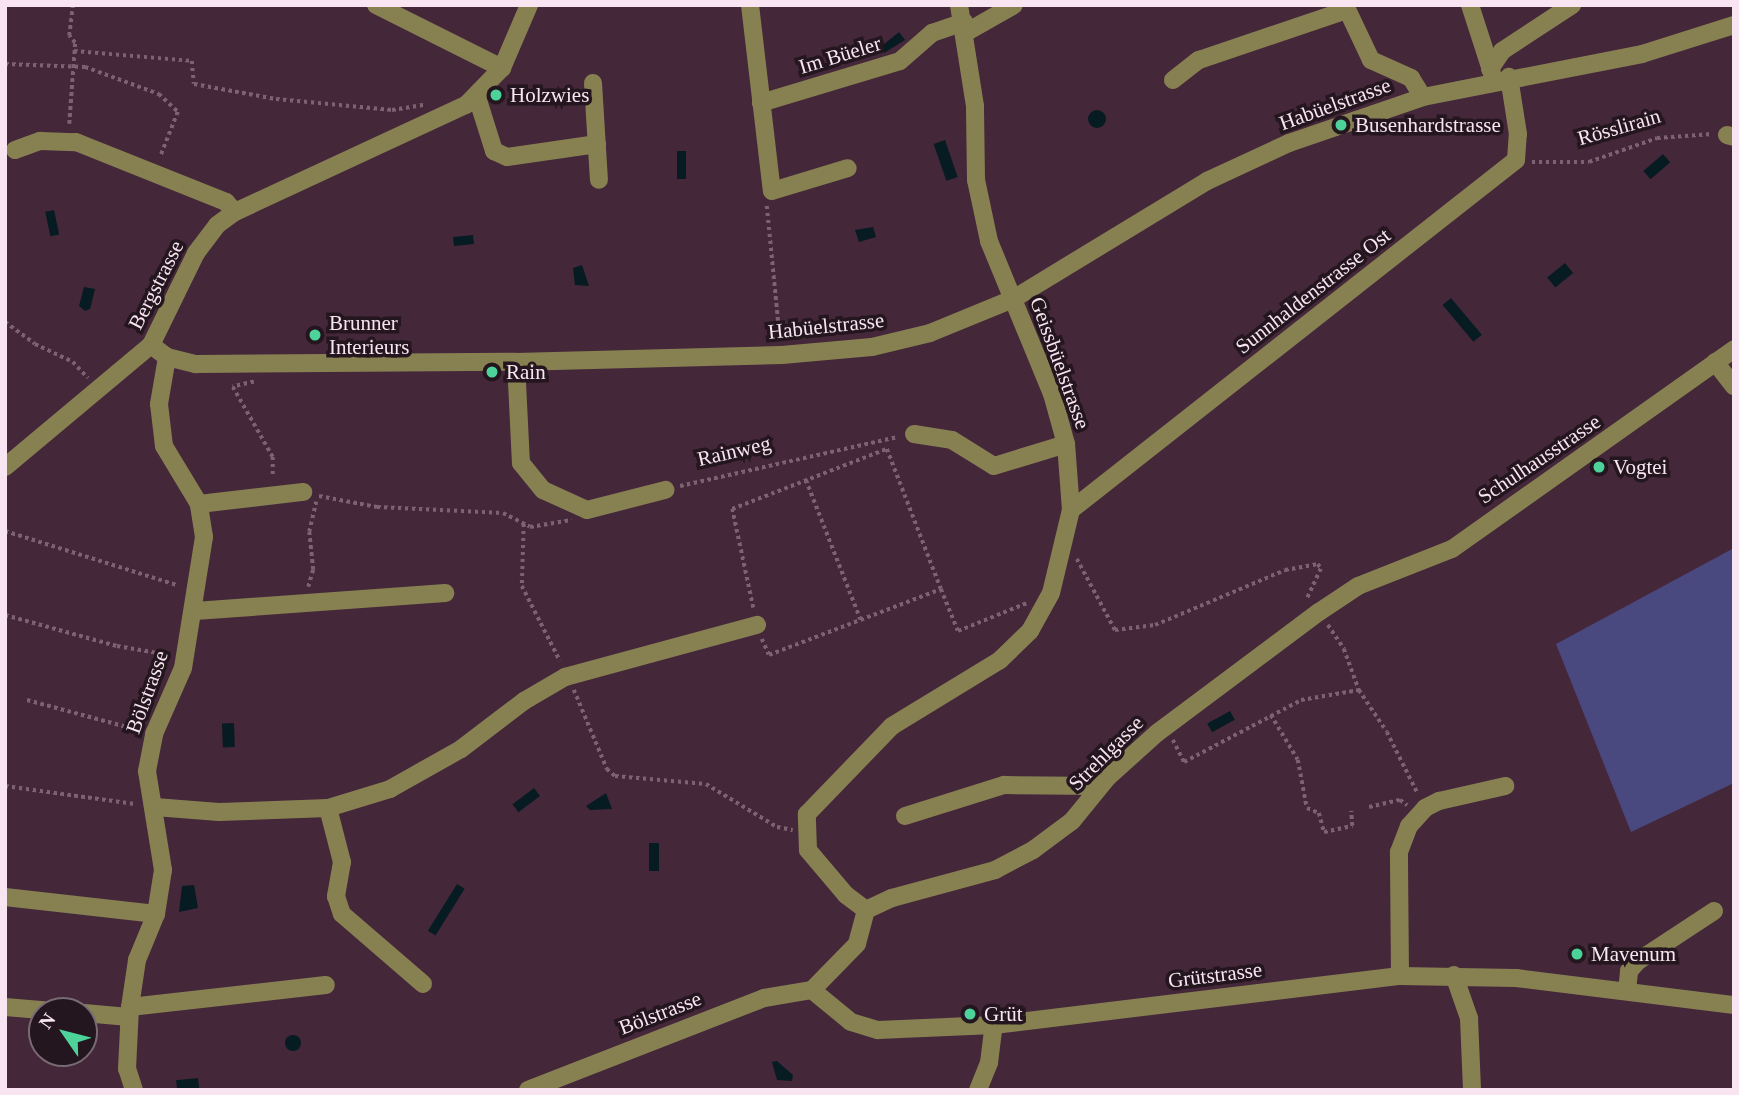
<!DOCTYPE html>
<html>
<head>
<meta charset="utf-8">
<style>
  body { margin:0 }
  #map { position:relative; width:1739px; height:1095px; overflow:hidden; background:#45273a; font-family:Georgia,serif }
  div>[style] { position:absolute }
  .green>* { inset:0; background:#494980 }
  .water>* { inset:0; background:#071b22; transform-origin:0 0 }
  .round { border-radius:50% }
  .path>* { height:3.5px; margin-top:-1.75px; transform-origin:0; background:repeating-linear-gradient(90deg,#7d6273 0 3.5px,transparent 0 7px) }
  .minor>* { height:18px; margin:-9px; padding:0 9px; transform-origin:9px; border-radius:9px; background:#878152 }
  .dots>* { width:19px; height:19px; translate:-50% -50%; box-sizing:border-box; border:4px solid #23161e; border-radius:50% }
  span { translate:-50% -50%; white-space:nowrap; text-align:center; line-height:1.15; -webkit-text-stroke:7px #23161e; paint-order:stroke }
  .street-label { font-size:21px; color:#f9e5f1 }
  .poi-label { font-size:21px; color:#f9e5f1 }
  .left { translate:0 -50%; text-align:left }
  .frame { position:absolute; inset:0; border:7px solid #f9e5f1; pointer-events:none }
  .north { position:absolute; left:28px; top:997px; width:70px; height:70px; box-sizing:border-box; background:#23161e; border:2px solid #796972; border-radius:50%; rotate:305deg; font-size:19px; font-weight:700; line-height:28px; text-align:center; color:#f9e5f1 }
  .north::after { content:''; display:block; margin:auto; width:24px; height:32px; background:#4dd39a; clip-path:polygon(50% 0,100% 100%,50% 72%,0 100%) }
</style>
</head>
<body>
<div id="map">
  <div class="green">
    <i style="clip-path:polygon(1734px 548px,1734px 783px,1631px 832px,1556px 644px)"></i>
  </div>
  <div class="water">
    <i style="clip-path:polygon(899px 32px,905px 40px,884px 53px,883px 45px)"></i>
    <i class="round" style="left:1088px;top:110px;width:18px;height:18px"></i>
    <i style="left:945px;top:140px;width:39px;height:12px;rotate:71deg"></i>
    <i style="left:677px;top:151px;width:9px;height:28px"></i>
    <i style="left:1663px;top:154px;width:11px;height:26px;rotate:49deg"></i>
    <i style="left:54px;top:210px;width:25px;height:9px;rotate:78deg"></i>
    <i style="clip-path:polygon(873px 227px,876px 237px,859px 242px,855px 230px)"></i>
    <i style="left:473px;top:235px;width:9px;height:20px;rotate:84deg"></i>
    <i style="left:1565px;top:263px;width:13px;height:23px;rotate:51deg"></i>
    <i style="clip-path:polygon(582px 265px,589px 286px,575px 285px,573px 268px)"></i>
    <i style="clip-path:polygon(84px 287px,95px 289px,90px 309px,85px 311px,79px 306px)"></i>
    <i style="left:1451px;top:298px;width:48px;height:11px;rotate:50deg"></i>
    <i style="left:1230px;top:711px;width:10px;height:26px;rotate:61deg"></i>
    <i style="left:234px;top:723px;width:24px;height:12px;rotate:88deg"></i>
    <i style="left:534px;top:788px;width:10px;height:27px;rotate:53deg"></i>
    <i style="clip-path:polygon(606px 793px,612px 809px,590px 810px,586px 806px)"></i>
    <i style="left:649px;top:843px;width:10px;height:28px"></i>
    <i style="left:457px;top:884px;width:9px;height:55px;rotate:32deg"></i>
    <i style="clip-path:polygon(194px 885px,198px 908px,179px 912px,182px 886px)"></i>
    <i class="round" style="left:285px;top:1035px;width:16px;height:16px"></i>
    <i style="clip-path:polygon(777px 1061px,793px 1075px,792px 1081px,777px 1080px,772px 1062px)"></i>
    <i style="left:198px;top:1078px;width:10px;height:22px;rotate:84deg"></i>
  </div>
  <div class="path">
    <i style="left:74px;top:51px;width:118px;rotate:4.8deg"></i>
    <i style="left:192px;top:61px;width:23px;rotate:85deg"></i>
    <i style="left:194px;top:84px;width:83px;rotate:10.4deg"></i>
    <i style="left:276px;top:99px;width:117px;rotate:5.4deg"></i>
    <i style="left:392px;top:110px;width:33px;rotate:-9deg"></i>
    <i style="left:5px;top:64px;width:80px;rotate:2.1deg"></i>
    <i style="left:85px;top:67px;width:79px;rotate:20deg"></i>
    <i style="left:159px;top:94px;width:26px;rotate:43deg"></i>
    <i style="left:178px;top:112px;width:49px;rotate:111.4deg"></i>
    <i style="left:69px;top:124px;width:81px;rotate:-85.8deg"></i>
    <i style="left:75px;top:43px;width:9px;rotate:-131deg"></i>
    <i style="left:69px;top:36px;width:31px;rotate:-83deg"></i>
    <i style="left:1532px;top:162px;width:57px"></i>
    <i style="left:1589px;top:162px;width:72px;rotate:-19.4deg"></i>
    <i style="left:1657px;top:138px;width:55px;rotate:-4.2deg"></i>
    <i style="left:767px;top:206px;width:133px;rotate:84.4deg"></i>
    <i style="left:5px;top:322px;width:37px;rotate:36deg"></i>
    <i style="left:35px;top:344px;width:42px;rotate:25.3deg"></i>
    <i style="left:73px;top:362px;width:22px;rotate:47deg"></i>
    <i style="left:254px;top:382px;width:22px;rotate:167deg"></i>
    <i style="left:233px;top:387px;width:81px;rotate:60.3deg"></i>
    <i style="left:273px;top:457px;width:21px;rotate:90deg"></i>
    <i style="left:806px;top:480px;width:150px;rotate:68.6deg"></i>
    <i style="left:680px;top:486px;width:223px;rotate:-12.7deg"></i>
    <i style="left:319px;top:496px;width:59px;rotate:10.7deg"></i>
    <i style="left:377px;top:507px;width:126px;rotate:2.7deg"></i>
    <i style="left:503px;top:513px;width:30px;rotate:27deg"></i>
    <i style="left:530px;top:527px;width:42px;rotate:-9.7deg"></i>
    <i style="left:524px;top:524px;width:62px;rotate:91.8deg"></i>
    <i style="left:522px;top:586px;width:84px;rotate:63.1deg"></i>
    <i style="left:5px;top:531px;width:182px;rotate:17.5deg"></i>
    <i style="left:1077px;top:559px;width:81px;rotate:61.8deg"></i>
    <i style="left:1115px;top:630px;width:40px;rotate:-7.1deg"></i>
    <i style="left:1155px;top:625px;width:141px;rotate:-22.9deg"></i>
    <i style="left:1285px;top:570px;width:34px;rotate:-10deg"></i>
    <i style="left:1318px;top:564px;width:6px;rotate:59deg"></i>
    <i style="left:1321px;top:569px;width:33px;rotate:115deg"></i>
    <i style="left:308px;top:587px;width:18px;rotate:-74deg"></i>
    <i style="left:313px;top:570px;width:38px;rotate:-96deg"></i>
    <i style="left:309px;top:532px;width:31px;rotate:-77deg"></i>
    <i style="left:753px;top:608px;width:101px;rotate:-102deg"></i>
    <i style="left:732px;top:509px;width:166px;rotate:-21.2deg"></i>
    <i style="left:887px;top:449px;width:150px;rotate:68.9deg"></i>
    <i style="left:5px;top:615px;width:116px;rotate:15.5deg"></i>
    <i style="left:117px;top:646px;width:53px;rotate:9.8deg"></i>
    <i style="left:1328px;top:625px;width:29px;rotate:56deg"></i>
    <i style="left:1344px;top:649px;width:44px;rotate:69.9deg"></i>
    <i style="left:1359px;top:690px;width:50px;rotate:56.3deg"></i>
    <i style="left:1387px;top:732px;width:69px;rotate:63.4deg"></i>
    <i style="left:762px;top:639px;width:17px;rotate:66deg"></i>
    <i style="left:769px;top:655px;width:184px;rotate:-21deg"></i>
    <i style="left:941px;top:589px;width:45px;rotate:68deg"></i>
    <i style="left:958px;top:631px;width:74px;rotate:-22.1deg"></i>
    <i style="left:574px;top:690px;width:86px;rotate:67.3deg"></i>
    <i style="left:607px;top:769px;width:11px;rotate:41deg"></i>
    <i style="left:615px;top:776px;width:91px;rotate:5deg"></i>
    <i style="left:706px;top:784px;width:83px;rotate:31.2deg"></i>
    <i style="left:777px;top:827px;width:16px;rotate:11deg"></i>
    <i style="left:27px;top:700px;width:115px;rotate:15.1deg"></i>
    <i style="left:1271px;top:715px;width:52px;rotate:59deg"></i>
    <i style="left:1298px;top:760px;width:49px;rotate:79.4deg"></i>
    <i style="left:1307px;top:808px;width:13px;rotate:23deg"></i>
    <i style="left:1319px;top:813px;width:20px;rotate:75deg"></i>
    <i style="left:1324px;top:832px;width:29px;rotate:-12deg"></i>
    <i style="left:1352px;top:826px;width:15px;rotate:-94deg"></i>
    <i style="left:1173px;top:740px;width:25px;rotate:63deg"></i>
    <i style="left:1184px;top:762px;width:132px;rotate:-27.9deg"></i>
    <i style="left:1301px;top:700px;width:59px;rotate:-9.8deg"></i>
    <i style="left:5px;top:786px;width:131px;rotate:7.9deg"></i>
    <i style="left:1369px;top:807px;width:32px;rotate:-13deg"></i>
    <i style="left:1400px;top:800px;width:9px;rotate:36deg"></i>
  </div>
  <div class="minor">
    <i style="left:376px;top:5px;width:141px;rotate:26.6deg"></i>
    <i style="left:750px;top:5px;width:187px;rotate:83.3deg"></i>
    <i style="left:772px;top:191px;width:79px;rotate:-16.8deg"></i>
    <i style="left:1345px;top:5px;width:61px;rotate:64.7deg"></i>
    <i style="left:1371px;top:60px;width:44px;rotate:24.2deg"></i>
    <i style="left:1411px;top:78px;width:22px;rotate:58deg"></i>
    <i style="left:1470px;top:5px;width:71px;rotate:72.1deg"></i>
    <i style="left:965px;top:33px;width:56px;rotate:-29.7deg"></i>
    <i style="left:1490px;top:69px;width:22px;rotate:-56deg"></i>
    <i style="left:1502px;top:51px;width:84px;rotate:-33.3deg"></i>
    <i style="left:1173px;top:80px;width:33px;rotate:-38deg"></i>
    <i style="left:1199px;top:60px;width:156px;rotate:-18.7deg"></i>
    <i style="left:593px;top:83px;width:97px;rotate:86.5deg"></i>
    <i style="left:477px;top:97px;width:57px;rotate:72.5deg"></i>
    <i style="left:494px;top:151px;width:14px;rotate:25deg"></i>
    <i style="left:507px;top:157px;width:91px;rotate:-8.2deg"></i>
    <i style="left:761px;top:103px;width:145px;rotate:-16.8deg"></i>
    <i style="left:900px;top:61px;width:43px;rotate:-41.2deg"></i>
    <i style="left:932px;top:33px;width:34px;rotate:-19deg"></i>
    <i style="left:1727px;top:135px;width:7px;rotate:16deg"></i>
    <i style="left:15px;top:150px;width:27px;rotate:-20deg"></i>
    <i style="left:40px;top:141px;width:36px;rotate:2deg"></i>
    <i style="left:76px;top:142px;width:162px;rotate:21.8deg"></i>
    <i style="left:226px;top:202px;width:13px;rotate:48deg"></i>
    <i style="left:151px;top:345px;width:20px;rotate:37deg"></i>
    <i style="left:167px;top:357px;width:30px;rotate:14deg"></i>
    <i style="left:196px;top:364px;width:320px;rotate:-0.4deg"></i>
    <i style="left:516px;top:362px;width:266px;rotate:-1.5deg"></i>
    <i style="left:782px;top:355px;width:90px;rotate:-5.1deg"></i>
    <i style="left:872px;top:347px;width:60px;rotate:-13.6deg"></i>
    <i style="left:930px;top:333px;width:90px;rotate:-22.3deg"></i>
    <i style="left:1013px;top:299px;width:227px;rotate:-31.3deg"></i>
    <i style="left:1207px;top:181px;width:90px;rotate:-24.9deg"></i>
    <i style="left:1289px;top:143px;width:142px;rotate:-18.9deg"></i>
    <i style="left:1423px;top:97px;width:223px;rotate:-11.1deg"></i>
    <i style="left:1642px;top:54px;width:96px;rotate:-17.5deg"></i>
    <i style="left:516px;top:362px;width:101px;rotate:87.2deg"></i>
    <i style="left:521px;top:463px;width:35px;rotate:51deg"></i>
    <i style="left:543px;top:490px;width:48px;rotate:24.4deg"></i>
    <i style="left:587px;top:510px;width:81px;rotate:-14.4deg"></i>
    <i style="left:1715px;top:362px;width:31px;rotate:52deg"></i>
    <i style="left:914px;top:434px;width:38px;rotate:9deg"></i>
    <i style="left:952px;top:440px;width:49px;rotate:31.8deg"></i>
    <i style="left:994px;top:466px;width:75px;rotate:-17deg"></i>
    <i style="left:5px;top:467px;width:190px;rotate:-39.9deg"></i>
    <i style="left:151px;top:345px;width:102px;rotate:-63.9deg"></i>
    <i style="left:196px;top:253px;width:35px;rotate:-53deg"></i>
    <i style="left:217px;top:225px;width:22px;rotate:-36deg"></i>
    <i style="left:235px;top:212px;width:255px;rotate:-24.9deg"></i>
    <i style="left:466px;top:105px;width:52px;rotate:-45.8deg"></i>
    <i style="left:502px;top:68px;width:69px;rotate:-66.8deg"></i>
    <i style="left:199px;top:504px;width:105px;rotate:-6.6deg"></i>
    <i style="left:1071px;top:510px;width:566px;rotate:-38.19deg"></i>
    <i style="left:1516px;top:160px;width:26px;rotate:-86deg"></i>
    <i style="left:1518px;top:134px;width:58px;rotate:-99deg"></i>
    <i style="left:195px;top:611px;width:251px;rotate:-4.1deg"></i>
    <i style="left:155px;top:807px;width:64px;rotate:4.5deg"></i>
    <i style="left:219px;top:812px;width:109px;rotate:-2.1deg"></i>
    <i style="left:328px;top:808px;width:65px;rotate:-17deg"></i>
    <i style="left:390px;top:789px;width:81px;rotate:-29.4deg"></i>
    <i style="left:461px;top:749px;width:79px;rotate:-37.3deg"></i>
    <i style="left:524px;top:701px;width:48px;rotate:-30.3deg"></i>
    <i style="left:565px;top:677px;width:199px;rotate:-15.2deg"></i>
    <i style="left:328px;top:808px;width:56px;rotate:75.5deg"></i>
    <i style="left:342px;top:862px;width:35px;rotate:100deg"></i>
    <i style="left:336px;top:896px;width:19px;rotate:72deg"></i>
    <i style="left:342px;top:914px;width:107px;rotate:40.8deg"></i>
    <i style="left:905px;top:816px;width:104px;rotate:-17.4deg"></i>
    <i style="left:1004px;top:785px;width:96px;rotate:0.6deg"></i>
    <i style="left:5px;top:897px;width:152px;rotate:6.4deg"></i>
    <i style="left:866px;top:910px;width:25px;rotate:-143deg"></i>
    <i style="left:846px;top:895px;width:59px;rotate:-130.2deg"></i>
    <i style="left:808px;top:850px;width:36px;rotate:-92deg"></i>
    <i style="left:807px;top:814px;width:122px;rotate:-46deg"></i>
    <i style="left:892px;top:726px;width:127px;rotate:-31.4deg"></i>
    <i style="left:1000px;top:660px;width:42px;rotate:-44deg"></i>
    <i style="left:1030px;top:631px;width:43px;rotate:-61.1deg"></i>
    <i style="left:1051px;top:593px;width:85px;rotate:-76.5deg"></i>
    <i style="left:1071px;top:510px;width:66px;rotate:-94.3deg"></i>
    <i style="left:1066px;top:444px;width:52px;rotate:-105.6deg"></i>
    <i style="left:1052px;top:394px;width:165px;rotate:-112.4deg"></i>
    <i style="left:989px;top:241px;width:62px;rotate:-102deg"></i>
    <i style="left:976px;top:180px;width:74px;rotate:-90.8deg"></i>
    <i style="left:975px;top:106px;width:102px;rotate:-99deg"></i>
    <i style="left:866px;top:910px;width:29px;rotate:-25deg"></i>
    <i style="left:892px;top:898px;width:107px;rotate:-15.2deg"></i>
    <i style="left:995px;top:870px;width:43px;rotate:-27.8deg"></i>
    <i style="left:1033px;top:850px;width:49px;rotate:-36.6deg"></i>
    <i style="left:1072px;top:821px;width:57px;rotate:-50.7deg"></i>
    <i style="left:1108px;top:777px;width:66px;rotate:-41.9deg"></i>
    <i style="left:1157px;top:733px;width:202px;rotate:-36.8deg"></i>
    <i style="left:1319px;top:612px;width:47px;rotate:-33.7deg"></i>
    <i style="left:1358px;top:586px;width:101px;rotate:-21.5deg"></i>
    <i style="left:1452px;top:549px;width:346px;rotate:-35.3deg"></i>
    <i style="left:866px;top:910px;width:35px;rotate:105deg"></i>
    <i style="left:857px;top:944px;width:64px;rotate:134.4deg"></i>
    <i style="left:812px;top:990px;width:50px;rotate:39.4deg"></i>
    <i style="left:851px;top:1022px;width:28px;rotate:17deg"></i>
    <i style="left:878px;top:1030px;width:116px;rotate:-2.5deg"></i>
    <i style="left:994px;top:1025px;width:409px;rotate:-6.9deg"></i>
    <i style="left:1400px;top:976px;width:116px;rotate:1deg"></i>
    <i style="left:1516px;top:978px;width:220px;rotate:7.1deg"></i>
    <i style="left:1454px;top:975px;width:46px;rotate:70.8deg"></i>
    <i style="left:1469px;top:1018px;width:72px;rotate:87.6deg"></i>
    <i style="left:1400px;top:976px;width:124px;rotate:-90.5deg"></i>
    <i style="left:1399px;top:852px;width:28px;rotate:-69deg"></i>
    <i style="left:1409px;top:826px;width:24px;rotate:-48deg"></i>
    <i style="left:1425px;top:808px;width:16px;rotate:-27deg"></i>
    <i style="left:1439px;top:801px;width:68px;rotate:-12.8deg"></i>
    <i style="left:1627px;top:991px;width:20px;rotate:-84deg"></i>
    <i style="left:1629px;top:971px;width:13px;rotate:-48deg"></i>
    <i style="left:1638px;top:961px;width:91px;rotate:-33.3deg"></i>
    <i style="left:5px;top:1007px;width:48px;rotate:4.8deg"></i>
    <i style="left:130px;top:1007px;width:197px;rotate:-6.4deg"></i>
    <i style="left:84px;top:1013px;width:45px;rotate:5.1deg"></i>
    <i style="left:134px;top:1090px;width:22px;rotate:-108deg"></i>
    <i style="left:127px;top:1069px;width:62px;rotate:-87.2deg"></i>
    <i style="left:130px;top:1007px;width:48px;rotate:-81.5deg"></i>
    <i style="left:137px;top:960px;width:50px;rotate:-67.6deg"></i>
    <i style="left:156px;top:914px;width:45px;rotate:-81deg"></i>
    <i style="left:163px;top:870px;width:100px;rotate:-99.2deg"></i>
    <i style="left:147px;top:771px;width:38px;rotate:-79deg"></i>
    <i style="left:154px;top:734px;width:72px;rotate:-66.3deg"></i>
    <i style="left:183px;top:668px;width:133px;rotate:-80.9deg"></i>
    <i style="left:204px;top:537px;width:33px;rotate:-99deg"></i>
    <i style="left:199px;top:504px;width:68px;rotate:-121.1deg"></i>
    <i style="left:164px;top:446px;width:42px;rotate:-96.8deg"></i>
    <i style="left:159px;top:404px;width:48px;rotate:-80.3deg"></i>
    <i style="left:528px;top:1090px;width:253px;rotate:-21.3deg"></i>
    <i style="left:764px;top:998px;width:49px;rotate:-9.5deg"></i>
    <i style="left:978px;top:1090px;width:29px;rotate:-68deg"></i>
    <i style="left:989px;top:1063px;width:38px;rotate:-83deg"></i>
  </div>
  <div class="dots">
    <i style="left:496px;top:95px;background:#4dd39a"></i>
    <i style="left:1341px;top:125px;background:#4dd39a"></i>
    <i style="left:315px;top:335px;background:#4dd39a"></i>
    <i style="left:492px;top:372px;background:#4dd39a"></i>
    <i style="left:1599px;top:467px;background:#4dd39a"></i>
    <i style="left:1577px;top:954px;background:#4dd39a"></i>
    <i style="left:970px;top:1014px;background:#4dd39a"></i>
  </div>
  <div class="street-label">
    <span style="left:840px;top:55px;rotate:-17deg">Im Büeler</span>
    <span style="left:1335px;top:104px;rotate:-20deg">Habüelstrasse</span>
    <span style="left:1619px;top:127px;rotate:-16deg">Rösslirain</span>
    <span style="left:156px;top:285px;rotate:-63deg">Bergstrasse</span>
    <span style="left:1313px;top:291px;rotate:-38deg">Sunnhaldenstrasse Ost</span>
    <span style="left:826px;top:326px;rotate:-6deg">Habüelstrasse</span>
    <span style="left:1060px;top:363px;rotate:70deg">Geissbüelstrasse</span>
    <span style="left:734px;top:451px;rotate:-13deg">Rainweg</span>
    <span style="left:1539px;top:459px;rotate:-34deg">Schulhausstrasse</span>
    <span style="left:147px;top:692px;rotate:-70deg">Bölstrasse</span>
    <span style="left:1106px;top:753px;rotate:-45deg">Strehlgasse</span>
    <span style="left:1215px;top:975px;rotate:-7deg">Grütstrasse</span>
    <span style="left:660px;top:1013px;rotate:-21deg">Bölstrasse</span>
  </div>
  <div class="poi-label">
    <span class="left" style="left:510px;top:95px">Holzwies</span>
    <span class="left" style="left:1355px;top:125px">Busenhardstrasse</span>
    <span class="left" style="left:329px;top:335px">Brunner<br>Interieurs</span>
    <span class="left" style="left:506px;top:372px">Rain</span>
    <span class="left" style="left:1613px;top:467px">Vogtei</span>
    <span class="left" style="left:1591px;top:954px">Mavenum</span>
    <span class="left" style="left:984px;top:1014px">Grüt</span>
  </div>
  <div class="frame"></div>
  <div class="north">N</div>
</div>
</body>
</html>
